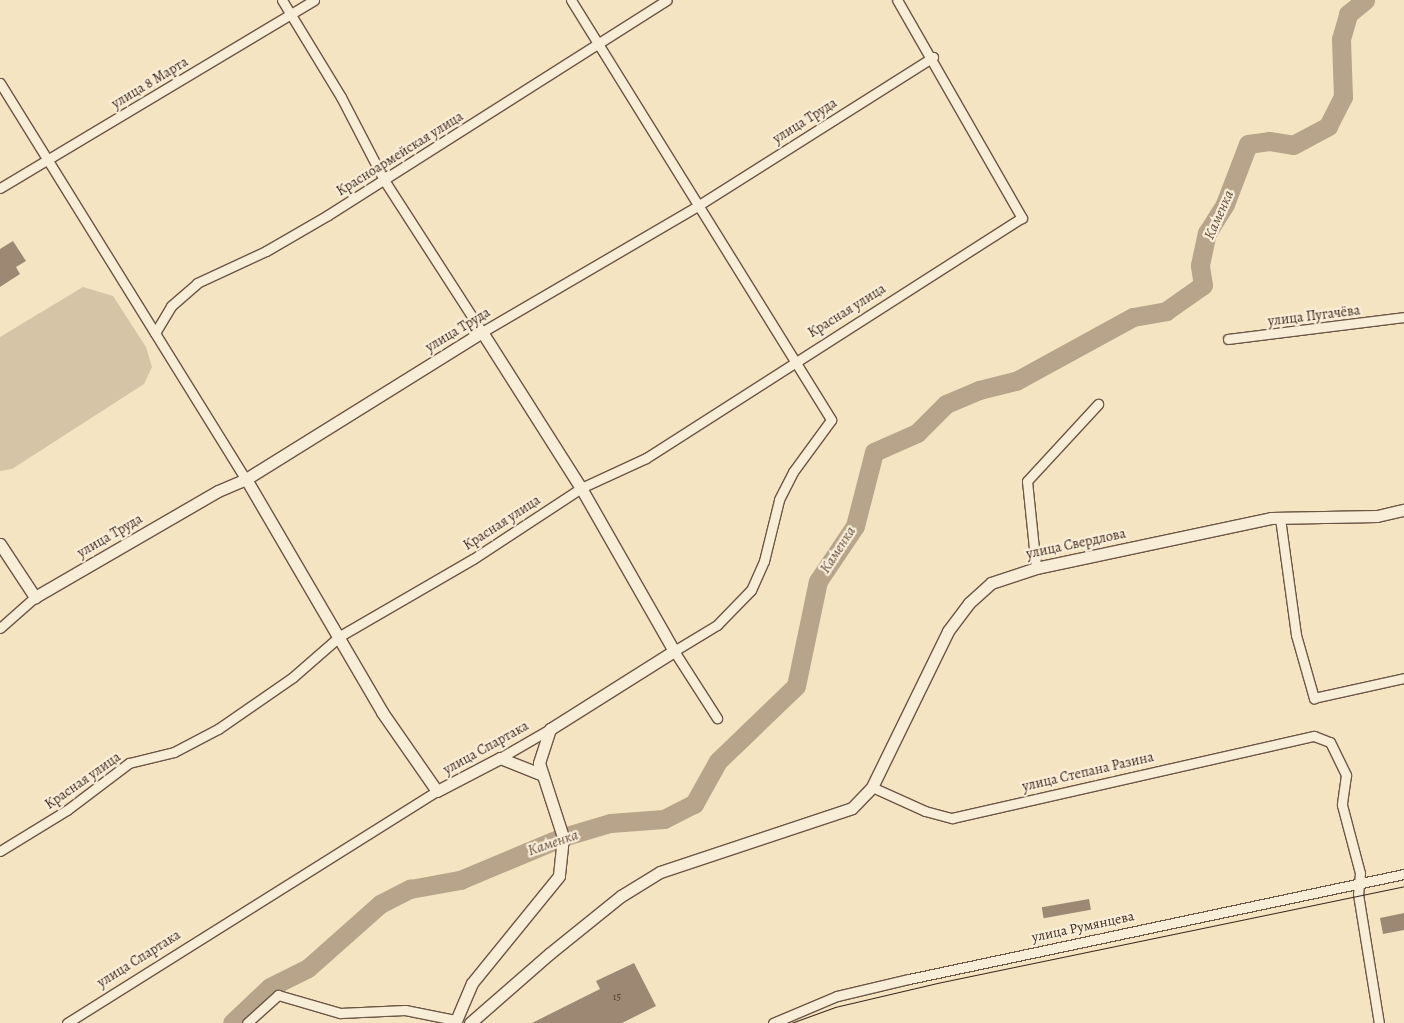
<!DOCTYPE html>
<html>
<head>
<meta charset="utf-8">
<style>
  body { margin:0 }
  #map { position:relative; width:1404px; height:1023px; overflow:hidden; background:#f5e4c2; font-family:Alegreya,serif }
  div>[style] { position:absolute }
  .green>* { inset:0; background:#d6c4a6 }
  .river>* { height:19px; margin:-9.5px; padding:0 9.5px; transform-origin:9.5px; border-radius:9.5px; background:#b7a48a }
  .building>* { inset:0; background:#9d8973; transform-origin:0 0 }
  .roads { filter:drop-shadow(1px 0 #6c5646) drop-shadow(-1px 0 #6c5646) drop-shadow(0 1px #6c5646) drop-shadow(0 -1px #6c5646) }
  .minor>* { height:9px; margin:-4.5px; padding:0 4.5px; transform-origin:4.5px; border-radius:4.5px; background:#f8edd7 }
  .tertiary>* { height:11px; margin:-5.5px; padding:0 5.5px; transform-origin:5.5px; border-radius:5.5px; background:#f8edd7 }
  .tram>* { height:1px; margin:-0.5px; padding:0 0.5px; transform-origin:0.5px; border-radius:0.5px; background:#3e271d }
  span { translate:-50% -50%; white-space:nowrap; text-align:center; line-height:1.15; -webkit-text-stroke:4.5px #f8edd7; paint-order:stroke }
  .number-label { font-size:11px; color:#564032 }
  .number-label span { -webkit-text-stroke-width:0 }
  .street-label { font-size:14px; color:#3e271d }
  .water-label { font-size:15px; color:#624c3e; font-style:italic }
</style>
</head>
<body>
<div id="map">
  <div class="green">
    <i style="clip-path:polygon(83px 287px,113px 296px,146px 347px,152px 367px,144px 384px,12px 469px,0 471px,0 337px)"></i>
  </div>
  <div class="river">
    <i style="left:232px;top:1023px;width:52px;rotate:-43.5deg"></i>
    <i style="left:270px;top:987px;width:42px;rotate:-26.6deg"></i>
    <i style="left:308px;top:968px;width:96px;rotate:-41.6deg"></i>
    <i style="left:380px;top:904px;width:34px;rotate:-27deg"></i>
    <i style="left:410px;top:889px;width:51px;rotate:-10.2deg"></i>
    <i style="left:460px;top:880px;width:112px;rotate:-22.7deg"></i>
    <i style="left:563px;top:837px;width:49px;rotate:-16.6deg"></i>
    <i style="left:610px;top:823px;width:54px;rotate:-4.2deg"></i>
    <i style="left:664px;top:819px;width:34px;rotate:-27deg"></i>
    <i style="left:694px;top:804px;width:49px;rotate:-60.8deg"></i>
    <i style="left:718px;top:761px;width:108px;rotate:-43.9deg"></i>
    <i style="left:796px;top:686px;width:107px;rotate:-78.2deg"></i>
    <i style="left:818px;top:581px;width:66px;rotate:-56.1deg"></i>
    <i style="left:855px;top:526px;width:76px;rotate:-75.6deg"></i>
    <i style="left:874px;top:452px;width:47px;rotate:-23.8deg"></i>
    <i style="left:917px;top:433px;width:41px;rotate:-45deg"></i>
    <i style="left:946px;top:404px;width:36px;rotate:-23deg"></i>
    <i style="left:979px;top:390px;width:38px;rotate:-14deg"></i>
    <i style="left:1016px;top:381px;width:133px;rotate:-28.7deg"></i>
    <i style="left:1133px;top:317px;width:34px;rotate:-10deg"></i>
    <i style="left:1166px;top:311px;width:45px;rotate:-35.1deg"></i>
    <i style="left:1203px;top:285px;width:20px;rotate:-99deg"></i>
    <i style="left:1200px;top:265px;width:33px;rotate:-78deg"></i>
    <i style="left:1207px;top:233px;width:34px;rotate:-58deg"></i>
    <i style="left:1225px;top:204px;width:64px;rotate:-69deg"></i>
    <i style="left:1248px;top:144px;width:21px;rotate:-8deg"></i>
    <i style="left:1269px;top:141px;width:24px;rotate:9deg"></i>
    <i style="left:1293px;top:145px;width:40px;rotate:-28deg"></i>
    <i style="left:1328px;top:126px;width:33px;rotate:-63deg"></i>
    <i style="left:1343px;top:97px;width:58px;rotate:-92deg"></i>
    <i style="left:1341px;top:39px;width:26px;rotate:-74deg"></i>
    <i style="left:1348px;top:14px;width:22px;rotate:-39deg"></i>
  </div>
  <div class="building">
    <i style="clip-path:polygon(13px 241px,26px 261px,16px 267px,20px 274px,0 287px,0 249px)"></i>
    <i style="left:1089px;top:899px;width:11px;height:48px;rotate:80deg"></i>
    <i style="clip-path:polygon(1404px 913px,1404px 930px,1383px 934px,1380px 918px)"></i>
    <i style="clip-path:polygon(634px 963px,656px 1006px,622px 1023px,532px 1023px,600px 989px,596px 981px)"></i>
  </div>
  <div class="roads">
    <div class="minor">
      <i style="left:282px;top:0;width:114px;rotate:58.7deg"></i>
      <i style="left:341px;top:97px;width:93px;rotate:62.6deg"></i>
      <i style="left:384px;top:180px;width:181px;rotate:57.2deg"></i>
      <i style="left:482px;top:332px;width:251px;rotate:-30.3deg"></i>
      <i style="left:699px;top:205px;width:277px;rotate:-32.3deg"></i>
      <i style="left:571px;top:0;width:494px;rotate:58.2deg"></i>
      <i style="left:831px;top:420px;width:64px;rotate:126.2deg"></i>
      <i style="left:793px;top:472px;width:31px;rotate:117deg"></i>
      <i style="left:779px;top:500px;width:63px;rotate:103.8deg"></i>
      <i style="left:764px;top:561px;width:32px;rotate:114deg"></i>
      <i style="left:751px;top:590px;width:49px;rotate:134.2deg"></i>
      <i style="left:717px;top:625px;width:50px;rotate:148.8deg"></i>
      <i style="left:674px;top:651px;width:80px;rotate:57.3deg"></i>
      <i style="left:0;top:83px;width:466px;rotate:58.2deg"></i>
      <i style="left:0;top:188px;width:366px;rotate:-30.9deg"></i>
      <i style="left:155px;top:333px;width:31px;rotate:-59deg"></i>
      <i style="left:171px;top:306px;width:35px;rotate:-41deg"></i>
      <i style="left:197px;top:283px;width:76px;rotate:-24.9deg"></i>
      <i style="left:266px;top:251px;width:72px;rotate:-30.1deg"></i>
      <i style="left:328px;top:215px;width:401px;rotate:-32.4deg"></i>
      <i style="left:1228px;top:339px;width:177px;rotate:-7.1deg"></i>
      <i style="left:1280px;top:518px;width:118px;rotate:82.2deg"></i>
      <i style="left:1296px;top:635px;width:66px;rotate:74.1deg"></i>
      <i style="left:1314px;top:698px;width:92px;rotate:-12.5deg"></i>
      <i style="left:1036px;top:568px;width:87px;rotate:-95.9deg"></i>
      <i style="left:1027px;top:481px;width:105px;rotate:-47.3deg"></i>
      <i style="left:0;top:628px;width:47px;rotate:-41.5deg"></i>
      <i style="left:500px;top:758px;width:58px;rotate:-30.1deg"></i>
      <i style="left:872px;top:787px;width:58px;rotate:24.4deg"></i>
      <i style="left:925px;top:811px;width:28px;rotate:15deg"></i>
      <i style="left:952px;top:818px;width:371px;rotate:-12.8deg"></i>
      <i style="left:1314px;top:736px;width:17px;rotate:21deg"></i>
      <i style="left:1330px;top:742px;width:37px;rotate:64deg"></i>
      <i style="left:1346px;top:775px;width:30px;rotate:98deg"></i>
      <i style="left:1342px;top:805px;width:70px;rotate:75.2deg"></i>
      <i style="left:1360px;top:873px;width:21px;rotate:95deg"></i>
      <i style="left:1358px;top:894px;width:131px;rotate:80.8deg"></i>
      <i style="left:0;top:851px;width:79px;rotate:-31.5deg"></i>
      <i style="left:67px;top:810px;width:78px;rotate:-37.2deg"></i>
      <i style="left:129px;top:763px;width:46px;rotate:-13.7deg"></i>
      <i style="left:174px;top:752px;width:50px;rotate:-27.6deg"></i>
      <i style="left:218px;top:729px;width:91px;rotate:-34.7deg"></i>
      <i style="left:293px;top:677px;width:62px;rotate:-41.1deg"></i>
      <i style="left:340px;top:636px;width:154px;rotate:-30.1deg"></i>
      <i style="left:473px;top:559px;width:129px;rotate:-33.3deg"></i>
      <i style="left:581px;top:488px;width:72px;rotate:-24.8deg"></i>
      <i style="left:646px;top:458px;width:446px;rotate:-32.6deg"></i>
      <i style="left:1022px;top:218px;width:251px;rotate:-119.8deg"></i>
      <i style="left:67px;top:1023px;width:437px;rotate:-32.1deg"></i>
      <i style="left:247px;top:1023px;width:42px;rotate:-42.1deg"></i>
      <i style="left:278px;top:995px;width:65px;rotate:16.2deg"></i>
      <i style="left:340px;top:1013px;width:65px;rotate:-2.6deg"></i>
      <i style="left:405px;top:1010px;width:51px;rotate:11.3deg"></i>
      <i style="left:773px;top:1023px;width:69px;rotate:-22.9deg"></i>
      <i style="left:837px;top:996px;width:74px;rotate:-13.3deg"></i>
      <i style="left:909px;top:979px;width:506px;rotate:-11.98deg"></i>
    </div>
    <div class="tertiary">
      <i style="left:246px;top:479px;width:270px;rotate:59.7deg"></i>
      <i style="left:382px;top:712px;width:96px;rotate:55.2deg"></i>
      <i style="left:437px;top:791px;width:71px;rotate:-27.6deg"></i>
      <i style="left:500px;top:758px;width:43px;rotate:21.8deg"></i>
      <i style="left:0;top:544px;width:64px;rotate:56.6deg"></i>
      <i style="left:35px;top:597px;width:211px;rotate:-30.1deg"></i>
      <i style="left:218px;top:491px;width:30px;rotate:-23deg"></i>
      <i style="left:246px;top:479px;width:278px;rotate:-31.9deg"></i>
      <i style="left:482px;top:332px;width:185px;rotate:57.6deg"></i>
      <i style="left:581px;top:488px;width:188px;rotate:60.3deg"></i>
      <i style="left:674px;top:651px;width:146px;rotate:147.8deg"></i>
      <i style="left:550px;top:729px;width:36px;rotate:108deg"></i>
      <i style="left:539px;top:763px;width:78px;rotate:72deg"></i>
      <i style="left:563px;top:837px;width:39px;rotate:96deg"></i>
      <i style="left:559px;top:876px;width:138px;rotate:129.1deg"></i>
      <i style="left:472px;top:983px;width:43px;rotate:113deg"></i>
      <i style="left:470px;top:1023px;width:105px;rotate:-41.1deg"></i>
      <i style="left:549px;top:954px;width:92px;rotate:-38.9deg"></i>
      <i style="left:621px;top:896px;width:46px;rotate:-31.6deg"></i>
      <i style="left:660px;top:872px;width:202px;rotate:-18.4deg"></i>
      <i style="left:852px;top:808px;width:29px;rotate:-46deg"></i>
      <i style="left:872px;top:787px;width:174px;rotate:-64deg"></i>
      <i style="left:948px;top:631px;width:35px;rotate:-53deg"></i>
      <i style="left:969px;top:603px;width:30px;rotate:-42deg"></i>
      <i style="left:991px;top:583px;width:47px;rotate:-18.4deg"></i>
      <i style="left:1036px;top:568px;width:240px;rotate:-12deg"></i>
      <i style="left:1271px;top:518px;width:106px;rotate:-1.1deg"></i>
      <i style="left:1377px;top:516px;width:28px;rotate:-13deg"></i>
    </div>
  </div>
  <div class="tram">
    <i style="left:791px;top:1023px;width:47px;rotate:-20deg"></i>
    <i style="left:835px;top:1007px;width:105px;rotate:-13.2deg"></i>
    <i style="left:937px;top:983px;width:477px;rotate:-11.7deg"></i>
  </div>
  <div class="number-label">
    <span style="left:617px;top:997px">15</span>
  </div>
  <div class="street-label">
    <span style="left:150px;top:83px;rotate:-31deg">улица 8 Марта</span>
    <span style="left:805px;top:121px;rotate:-32deg">улица Труда</span>
    <span style="left:400px;top:154px;rotate:-32deg">Красноармейская улица</span>
    <span style="left:847px;top:311px;rotate:-32deg">Красная улица</span>
    <span style="left:1314px;top:316px;rotate:-7deg">улица Пугачёва</span>
    <span style="left:458px;top:330px;rotate:-31deg">улица Труда</span>
    <span style="left:502px;top:523px;rotate:-33deg">Красная улица</span>
    <span style="left:110px;top:536px;rotate:-30deg">улица Труда</span>
    <span style="left:1076px;top:544px;rotate:-12deg">улица Свердлова</span>
    <span style="left:486px;top:748px;rotate:-29deg">улица Спартака</span>
    <span style="left:1088px;top:772px;rotate:-13deg">улица Степана Разина</span>
    <span style="left:83px;top:781px;rotate:-35deg">Красная улица</span>
    <span style="left:1083px;top:927px;rotate:-12deg">улица Румянцева</span>
    <span style="left:139px;top:959px;rotate:-32deg">улица Спартака</span>
  </div>
  <div class="water-label">
    <span style="left:1219px;top:215px;rotate:-66deg">Каменка</span>
    <span style="left:838px;top:550px;rotate:-57deg">Каменка</span>
    <span style="left:553px;top:843px;rotate:-19deg">Каменка</span>
  </div>
</div>
</body>
</html>
